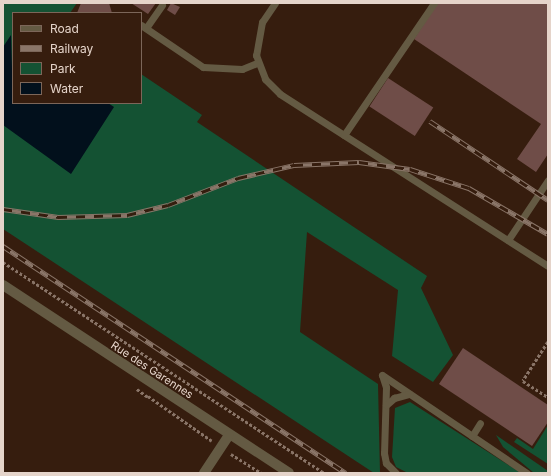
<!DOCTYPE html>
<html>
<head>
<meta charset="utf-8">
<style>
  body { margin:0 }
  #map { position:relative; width:551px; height:476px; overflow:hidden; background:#361d0e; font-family:Inter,sans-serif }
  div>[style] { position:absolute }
  .green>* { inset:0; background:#145233 }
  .water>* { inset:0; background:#02101c }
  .building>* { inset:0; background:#6f4d48; transform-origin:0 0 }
  .path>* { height:2.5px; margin-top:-1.25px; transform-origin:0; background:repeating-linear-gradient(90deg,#897467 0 3px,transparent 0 5px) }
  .service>* { height:7px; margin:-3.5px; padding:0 3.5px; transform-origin:3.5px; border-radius:3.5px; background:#645a43 }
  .minor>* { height:10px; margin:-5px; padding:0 5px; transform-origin:5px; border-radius:5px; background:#645a43 }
  .rail>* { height:4.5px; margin-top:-2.25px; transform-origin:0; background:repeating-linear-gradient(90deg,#361d0e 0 9px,#8a7568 0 18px); box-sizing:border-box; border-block:1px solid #8a7568 }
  span { translate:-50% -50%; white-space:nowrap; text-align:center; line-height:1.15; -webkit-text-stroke:3.5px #361d0e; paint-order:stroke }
  .street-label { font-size:11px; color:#e5d4ca }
  .frame { position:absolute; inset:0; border:4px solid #e5d4ca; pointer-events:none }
  .legend { position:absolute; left:12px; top:12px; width:130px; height:92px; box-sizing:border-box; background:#361d0e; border:1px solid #7c6659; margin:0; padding:5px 7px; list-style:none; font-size:12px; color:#e5d4ca }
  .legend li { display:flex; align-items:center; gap:8px; height:20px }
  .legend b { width:20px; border:1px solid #7c6659 }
</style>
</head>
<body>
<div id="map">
  <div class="green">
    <i style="clip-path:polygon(3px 3px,77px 3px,70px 13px,13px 13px,13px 103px,141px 103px,141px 74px,202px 115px,197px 122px,427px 276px,421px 288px,453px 355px,433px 382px,392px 356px,398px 290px,307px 232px,300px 332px,378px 384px,380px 473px,374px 473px,3px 229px)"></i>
    <i style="clip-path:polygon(410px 402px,521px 473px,408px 473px,396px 467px,392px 457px,395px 408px)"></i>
    <i style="clip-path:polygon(548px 425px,548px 464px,514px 442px,517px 438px,533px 449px)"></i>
    <i style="clip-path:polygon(496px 435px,548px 471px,548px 473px,534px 473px,503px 447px)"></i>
  </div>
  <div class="water">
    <i style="clip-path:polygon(11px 35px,13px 103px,108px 103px,114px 107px,71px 174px,3px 125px,3px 47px)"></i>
  </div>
  <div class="building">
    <i style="clip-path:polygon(81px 3px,109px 3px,112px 13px,77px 13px)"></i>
    <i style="clip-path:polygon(131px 3px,156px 3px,148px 14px)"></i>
    <i style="clip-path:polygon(171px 3px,180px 7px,175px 15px,167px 10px)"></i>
    <i style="clip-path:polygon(438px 3px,548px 3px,548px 154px,536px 172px,517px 159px,541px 124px,414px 39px)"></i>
    <i style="left:388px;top:78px;width:54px;height:34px;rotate:33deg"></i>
    <i style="clip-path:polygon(463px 348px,548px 405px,548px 422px,532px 446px,439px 384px)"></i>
  </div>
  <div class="path">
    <i style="left:3px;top:262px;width:384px;rotate:33.3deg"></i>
    <i style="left:548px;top:342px;width:46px;rotate:122.7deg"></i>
    <i style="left:523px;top:381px;width:30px;rotate:33deg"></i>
    <i style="left:137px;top:389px;width:14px;rotate:36deg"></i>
    <i style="left:148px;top:396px;width:78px;rotate:35.1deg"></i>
    <i style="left:231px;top:454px;width:36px;rotate:32deg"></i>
  </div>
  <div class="service">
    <i style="left:275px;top:3px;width:23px;rotate:124deg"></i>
    <i style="left:262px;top:22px;width:34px;rotate:100deg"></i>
    <i style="left:256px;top:55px;width:26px;rotate:69deg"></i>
    <i style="left:265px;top:79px;width:21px;rotate:45deg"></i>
    <i style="left:280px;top:94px;width:318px;rotate:32.7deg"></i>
    <i style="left:141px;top:25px;width:75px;rotate:34.1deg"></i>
    <i style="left:203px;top:67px;width:39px;rotate:3deg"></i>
    <i style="left:242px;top:69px;width:16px;rotate:-22deg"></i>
    <i style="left:146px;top:28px;width:28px;rotate:-55deg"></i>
    <i style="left:344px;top:135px;width:160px;rotate:-55.7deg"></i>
    <i style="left:508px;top:240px;width:72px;rotate:-56.3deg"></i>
    <i style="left:382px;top:375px;width:175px;rotate:34.1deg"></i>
    <i style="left:382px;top:375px;width:13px;rotate:72deg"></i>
    <i style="left:386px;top:387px;width:66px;rotate:91.7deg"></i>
    <i style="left:384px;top:453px;width:10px;rotate:79deg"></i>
    <i style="left:386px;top:463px;width:14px;rotate:45deg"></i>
    <i style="left:386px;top:405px;width:11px;rotate:-41deg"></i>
    <i style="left:394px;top:398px;width:16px;rotate:-15deg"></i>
    <i style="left:472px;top:436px;width:15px;rotate:-58deg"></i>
  </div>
  <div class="minor">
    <i style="left:3px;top:285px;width:342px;rotate:33.3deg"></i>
    <i style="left:204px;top:473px;width:45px;rotate:-56.7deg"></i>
  </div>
  <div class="rail">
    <i style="left:430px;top:121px;width:142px;rotate:33.8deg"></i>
    <i style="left:3px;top:209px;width:56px;rotate:8.3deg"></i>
    <i style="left:58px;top:217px;width:69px;rotate:-1.7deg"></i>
    <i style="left:127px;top:215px;width:42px;rotate:-13.7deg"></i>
    <i style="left:168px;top:205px;width:75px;rotate:-21.1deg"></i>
    <i style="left:238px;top:178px;width:57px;rotate:-13.1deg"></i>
    <i style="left:294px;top:165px;width:65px;rotate:-2.6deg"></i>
    <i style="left:359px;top:162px;width:51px;rotate:7.8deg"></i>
    <i style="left:410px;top:169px;width:62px;rotate:17.9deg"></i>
    <i style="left:469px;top:188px;width:91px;rotate:30.2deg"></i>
    <i style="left:3px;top:246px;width:411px;rotate:33.5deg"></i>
  </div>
  <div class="street-label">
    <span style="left:152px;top:370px;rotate:33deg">Rue des Garennes</span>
  </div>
  <div class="frame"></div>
  <ul class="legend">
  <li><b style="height:5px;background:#645a43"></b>Road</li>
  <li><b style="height:5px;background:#8a7568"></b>Railway</li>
  <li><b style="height:11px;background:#145233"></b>Park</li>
  <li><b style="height:11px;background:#02101c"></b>Water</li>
  </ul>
</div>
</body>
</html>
